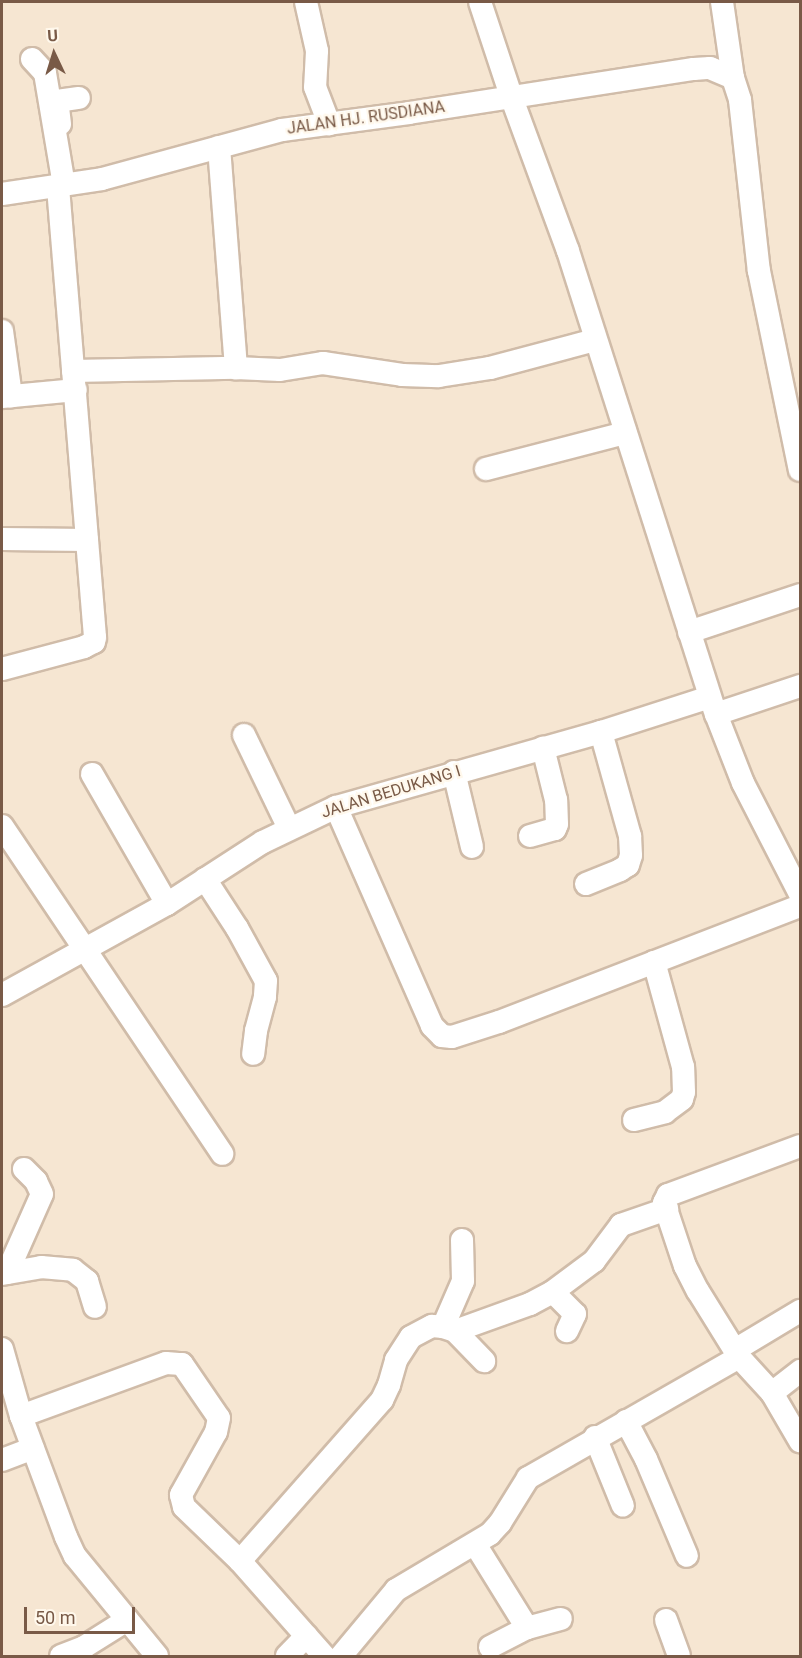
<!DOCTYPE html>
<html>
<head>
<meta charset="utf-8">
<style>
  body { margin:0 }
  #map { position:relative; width:802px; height:1658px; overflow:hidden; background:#fef4e4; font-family:Roboto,sans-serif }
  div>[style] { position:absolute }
  .residential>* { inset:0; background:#f6e6d2; transform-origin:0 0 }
  .roads { filter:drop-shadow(2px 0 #d0bca9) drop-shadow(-2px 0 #d0bca9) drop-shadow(0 2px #d0bca9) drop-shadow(0 -2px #d0bca9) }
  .minor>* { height:22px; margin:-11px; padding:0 11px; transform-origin:11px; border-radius:11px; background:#fff }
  span { translate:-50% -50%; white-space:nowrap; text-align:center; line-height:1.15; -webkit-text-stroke:4.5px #fff8ec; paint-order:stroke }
  .street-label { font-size:16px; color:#795a47 }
  .frame { position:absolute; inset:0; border:3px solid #795a47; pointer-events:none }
  .north { position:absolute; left:24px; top:24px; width:60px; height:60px; -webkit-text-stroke:4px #fff8ec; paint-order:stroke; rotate:356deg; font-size:16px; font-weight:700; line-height:24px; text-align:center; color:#795a47 }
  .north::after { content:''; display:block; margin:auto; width:21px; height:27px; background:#795a47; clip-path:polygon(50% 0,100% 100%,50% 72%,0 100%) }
  .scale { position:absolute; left:24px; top:1607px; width:111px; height:27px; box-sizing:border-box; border:3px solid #795a47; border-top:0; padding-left:8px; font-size:18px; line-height:21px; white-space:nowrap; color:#795a47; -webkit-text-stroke:4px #fff8ec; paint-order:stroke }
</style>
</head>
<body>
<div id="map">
  <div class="residential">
    <i style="left:2px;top:2px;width:798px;height:1654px"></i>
  </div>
  <div class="roads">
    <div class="minor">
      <i style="left:306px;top:2px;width:50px;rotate:77.3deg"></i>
      <i style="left:317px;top:51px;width:36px;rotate:93deg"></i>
      <i style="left:315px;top:87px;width:40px;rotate:69deg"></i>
      <i style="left:480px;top:2px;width:99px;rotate:71.7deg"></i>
      <i style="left:511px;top:96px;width:165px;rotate:69.8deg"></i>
      <i style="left:568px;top:251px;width:486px;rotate:72.3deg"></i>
      <i style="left:716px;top:714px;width:74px;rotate:68.6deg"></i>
      <i style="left:743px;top:783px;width:125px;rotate:62.8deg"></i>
      <i style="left:722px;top:2px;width:77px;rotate:81.8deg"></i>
      <i style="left:733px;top:78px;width:23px;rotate:72deg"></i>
      <i style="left:740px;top:100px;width:172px;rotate:83.7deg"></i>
      <i style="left:759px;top:271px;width:203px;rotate:78.4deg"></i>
      <i style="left:32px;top:59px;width:19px;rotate:47deg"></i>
      <i style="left:45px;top:73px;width:114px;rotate:80.4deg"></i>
      <i style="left:60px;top:124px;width:23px;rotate:-97deg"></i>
      <i style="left:57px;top:101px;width:22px;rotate:-8deg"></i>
      <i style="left:219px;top:147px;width:222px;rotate:85.6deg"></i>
      <i style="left:2px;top:194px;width:101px;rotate:-8.5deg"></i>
      <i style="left:102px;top:179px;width:187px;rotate:-15.2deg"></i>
      <i style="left:282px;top:130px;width:128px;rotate:-7.6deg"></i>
      <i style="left:409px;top:113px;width:288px;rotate:-8.8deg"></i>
      <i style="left:694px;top:69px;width:16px;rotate:-4deg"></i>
      <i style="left:710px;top:68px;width:25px;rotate:23deg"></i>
      <i style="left:2px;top:331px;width:66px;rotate:82.1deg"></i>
      <i style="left:73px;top:371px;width:163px;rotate:-1.1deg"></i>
      <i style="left:236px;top:368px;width:44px;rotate:2.6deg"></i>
      <i style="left:280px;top:370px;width:44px;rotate:-9.2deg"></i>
      <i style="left:323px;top:363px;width:80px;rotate:8.6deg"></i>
      <i style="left:402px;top:375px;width:37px;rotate:2deg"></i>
      <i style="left:439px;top:376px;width:52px;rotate:-8.9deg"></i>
      <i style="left:490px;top:368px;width:109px;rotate:-14.9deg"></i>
      <i style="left:2px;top:397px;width:74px;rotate:-5.4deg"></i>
      <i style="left:486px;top:469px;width:144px;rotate:-14.5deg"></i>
      <i style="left:2px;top:539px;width:85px;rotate:0.7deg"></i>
      <i style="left:689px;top:632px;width:117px;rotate:-18.4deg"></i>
      <i style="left:2px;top:669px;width:85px;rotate:-15deg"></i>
      <i style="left:84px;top:647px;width:11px;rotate:-27deg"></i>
      <i style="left:94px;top:642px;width:5px;rotate:-79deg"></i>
      <i style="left:95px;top:637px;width:453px;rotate:-94.7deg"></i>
      <i style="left:716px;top:714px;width:89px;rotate:-18.4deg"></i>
      <i style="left:244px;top:735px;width:103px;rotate:64.2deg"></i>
      <i style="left:454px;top:772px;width:77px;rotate:76.5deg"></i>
      <i style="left:92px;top:774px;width:150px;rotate:60deg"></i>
      <i style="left:336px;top:807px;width:239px;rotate:66.3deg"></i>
      <i style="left:432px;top:1026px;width:14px;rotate:45deg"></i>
      <i style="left:442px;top:1036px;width:10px;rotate:6deg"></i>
      <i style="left:452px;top:1037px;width:49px;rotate:-17.7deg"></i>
      <i style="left:499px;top:1022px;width:323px;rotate:-21.1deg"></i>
      <i style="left:2px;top:826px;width:395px;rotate:56.1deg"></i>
      <i style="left:530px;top:836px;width:26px;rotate:-16deg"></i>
      <i style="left:555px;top:829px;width:5px;rotate:-68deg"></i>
      <i style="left:557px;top:824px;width:24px;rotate:-92deg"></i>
      <i style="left:556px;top:800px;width:54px;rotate:-104deg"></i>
      <i style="left:205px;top:879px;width:59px;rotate:56.9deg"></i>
      <i style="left:237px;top:928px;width:60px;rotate:61.3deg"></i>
      <i style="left:266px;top:981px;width:16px;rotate:94deg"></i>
      <i style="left:265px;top:997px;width:35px;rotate:105deg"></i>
      <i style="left:256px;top:1031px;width:23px;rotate:97deg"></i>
      <i style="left:586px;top:884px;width:37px;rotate:-22deg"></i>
      <i style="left:620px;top:870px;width:9px;rotate:-32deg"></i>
      <i style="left:628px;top:865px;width:10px;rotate:-73deg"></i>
      <i style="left:631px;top:855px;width:19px;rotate:-93deg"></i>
      <i style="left:630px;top:836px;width:108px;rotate:-105.6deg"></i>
      <i style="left:2px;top:995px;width:188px;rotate:-28.9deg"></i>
      <i style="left:167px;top:904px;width:114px;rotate:-32.9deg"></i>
      <i style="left:263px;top:842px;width:81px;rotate:-25.6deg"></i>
      <i style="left:336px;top:807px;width:275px;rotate:-15.8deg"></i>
      <i style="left:601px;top:732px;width:114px;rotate:-17.8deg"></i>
      <i style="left:634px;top:1120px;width:32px;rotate:-14deg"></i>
      <i style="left:665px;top:1112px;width:21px;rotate:-37deg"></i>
      <i style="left:682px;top:1099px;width:7px;rotate:-74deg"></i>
      <i style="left:684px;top:1092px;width:25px;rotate:-92deg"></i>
      <i style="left:683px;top:1067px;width:109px;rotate:-105.4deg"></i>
      <i style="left:800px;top:1146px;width:141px;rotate:159.6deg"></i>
      <i style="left:668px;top:1195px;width:9px;rotate:117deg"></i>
      <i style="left:664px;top:1203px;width:66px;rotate:71.6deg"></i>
      <i style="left:685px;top:1266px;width:28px;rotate:63deg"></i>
      <i style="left:698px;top:1291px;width:78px;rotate:58.2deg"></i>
      <i style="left:739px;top:1357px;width:49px;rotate:47.5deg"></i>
      <i style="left:772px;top:1393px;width:56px;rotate:59.7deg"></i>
      <i style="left:7px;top:1273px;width:86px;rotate:-66.1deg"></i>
      <i style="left:42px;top:1194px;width:14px;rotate:-115deg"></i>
      <i style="left:36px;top:1181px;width:17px;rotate:-135deg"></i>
      <i style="left:2px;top:1274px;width:40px;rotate:-10deg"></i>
      <i style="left:41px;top:1267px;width:32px;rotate:5deg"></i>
      <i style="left:73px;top:1270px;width:18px;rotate:38deg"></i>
      <i style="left:87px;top:1281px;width:27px;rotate:73deg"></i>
      <i style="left:553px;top:1292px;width:31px;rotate:45deg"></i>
      <i style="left:575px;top:1314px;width:19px;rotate:115deg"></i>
      <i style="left:443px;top:1327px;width:50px;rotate:-66.5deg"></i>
      <i style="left:463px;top:1281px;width:41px;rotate:-91.4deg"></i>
      <i style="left:455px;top:1331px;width:80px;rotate:-19.8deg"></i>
      <i style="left:530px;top:1304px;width:24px;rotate:-28deg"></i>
      <i style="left:551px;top:1293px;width:54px;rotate:-36.7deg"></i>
      <i style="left:594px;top:1261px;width:45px;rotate:-53.1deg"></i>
      <i style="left:621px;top:1225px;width:49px;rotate:-19.2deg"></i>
      <i style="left:2px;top:1349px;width:70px;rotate:74.2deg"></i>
      <i style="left:21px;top:1416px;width:129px;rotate:69.6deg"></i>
      <i style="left:66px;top:1537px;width:21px;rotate:65deg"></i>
      <i style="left:75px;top:1556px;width:129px;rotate:50.6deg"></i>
      <i style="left:735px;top:1350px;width:76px;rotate:-31deg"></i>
      <i style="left:772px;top:1393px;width:36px;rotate:-38deg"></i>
      <i style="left:21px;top:1416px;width:154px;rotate:-20.1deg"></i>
      <i style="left:166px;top:1363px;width:16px;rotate:4deg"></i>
      <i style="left:182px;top:1364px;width:65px;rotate:55.6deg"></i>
      <i style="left:219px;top:1418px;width:14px;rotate:102deg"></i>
      <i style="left:216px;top:1432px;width:72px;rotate:119.1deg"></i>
      <i style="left:181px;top:1495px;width:12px;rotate:76deg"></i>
      <i style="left:184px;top:1507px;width:78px;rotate:44deg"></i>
      <i style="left:240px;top:1561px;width:127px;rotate:48.5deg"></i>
      <i style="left:626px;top:1421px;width:43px;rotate:62.2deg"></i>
      <i style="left:646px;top:1459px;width:105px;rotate:67.1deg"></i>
      <i style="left:595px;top:1437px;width:74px;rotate:67.9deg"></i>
      <i style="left:2px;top:1460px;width:33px;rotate:-21deg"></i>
      <i style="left:475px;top:1544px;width:99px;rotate:58.2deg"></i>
      <i style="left:527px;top:1628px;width:35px;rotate:-15deg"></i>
      <i style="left:240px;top:1561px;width:215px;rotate:-48.6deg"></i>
      <i style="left:382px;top:1400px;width:17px;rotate:-65deg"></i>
      <i style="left:389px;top:1385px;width:26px;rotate:-74deg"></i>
      <i style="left:396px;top:1360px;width:27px;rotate:-57deg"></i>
      <i style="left:411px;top:1337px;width:24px;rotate:-28deg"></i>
      <i style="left:432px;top:1326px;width:11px;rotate:5deg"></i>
      <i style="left:443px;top:1327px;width:13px;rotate:18deg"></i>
      <i style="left:455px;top:1331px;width:42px;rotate:46deg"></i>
      <i style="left:666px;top:1620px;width:38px;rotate:70deg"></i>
      <i style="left:490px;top:1647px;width:42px;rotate:-27.2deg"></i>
      <i style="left:61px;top:1656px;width:25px;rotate:-21deg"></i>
      <i style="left:84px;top:1647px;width:51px;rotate:-32.1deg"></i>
      <i style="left:287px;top:1656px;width:28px;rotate:-46deg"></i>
      <i style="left:341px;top:1656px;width:86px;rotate:-50.2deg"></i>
      <i style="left:396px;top:1590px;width:109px;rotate:-30.8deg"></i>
      <i style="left:490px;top:1534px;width:15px;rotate:-48deg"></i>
      <i style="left:500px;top:1523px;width:53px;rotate:-58.1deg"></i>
      <i style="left:528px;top:1478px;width:243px;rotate:-29.8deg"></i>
    </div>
  </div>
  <div class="street-label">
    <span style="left:366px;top:118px;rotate:-8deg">JALAN HJ. RUSDIANA</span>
    <span style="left:391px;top:792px;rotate:-17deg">JALAN BEDUKANG I</span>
  </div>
  <div class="frame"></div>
  <div class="north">U</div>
  <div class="scale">50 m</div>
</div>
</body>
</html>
